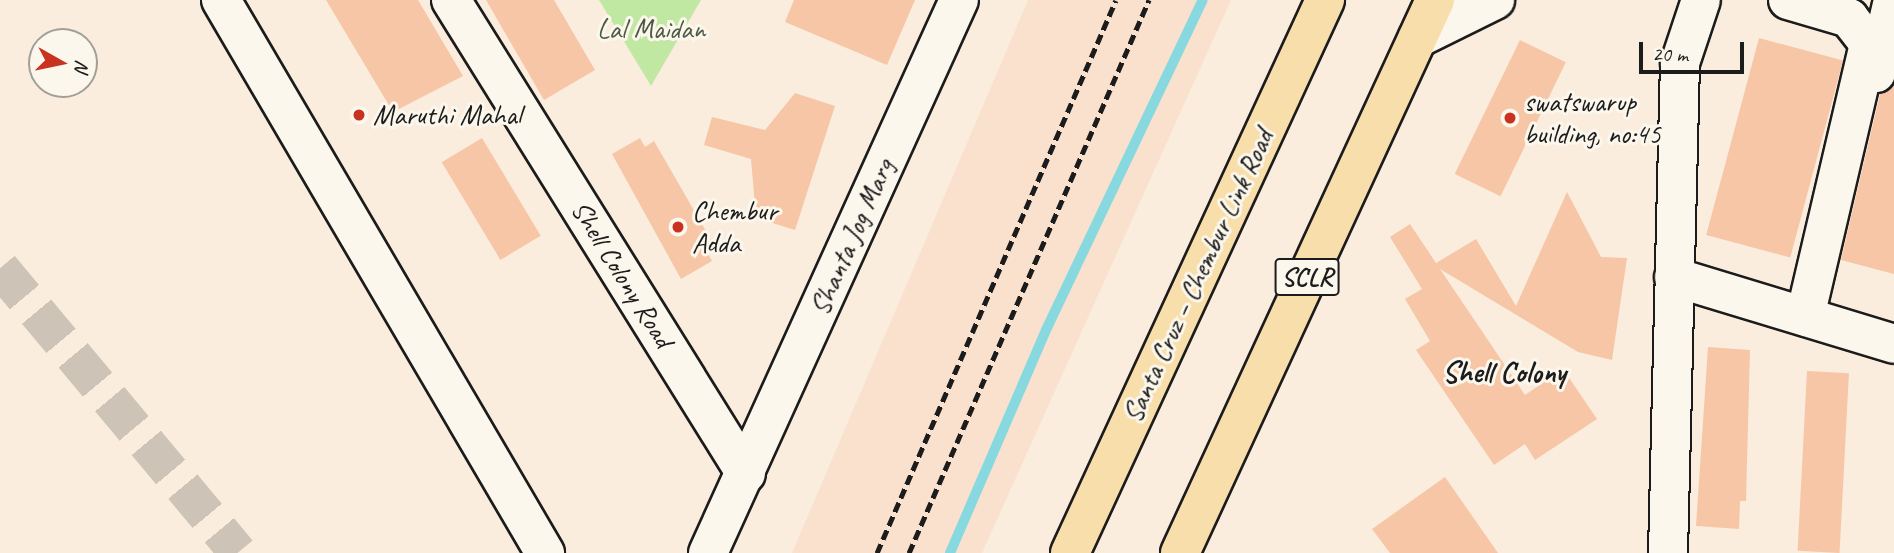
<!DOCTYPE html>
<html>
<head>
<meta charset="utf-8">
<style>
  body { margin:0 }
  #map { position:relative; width:1894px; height:553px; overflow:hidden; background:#faedde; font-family:Caveat,sans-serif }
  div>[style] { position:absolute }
  .built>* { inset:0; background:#f9e1ce }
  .green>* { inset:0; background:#c1e8a3 }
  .stream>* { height:10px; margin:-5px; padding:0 5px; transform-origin:5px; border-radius:5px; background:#88d9df }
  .building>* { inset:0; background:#f7c6a7; transform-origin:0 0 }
  .minor-tunnel>* { height:38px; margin-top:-19px; transform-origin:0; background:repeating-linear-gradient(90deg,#cec3b7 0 38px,transparent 0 57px) }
  .roads { filter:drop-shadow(2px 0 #1c1c1c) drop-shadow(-2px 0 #1c1c1c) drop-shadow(0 2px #1c1c1c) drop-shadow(0 -2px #1c1c1c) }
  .minor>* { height:38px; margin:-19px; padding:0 19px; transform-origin:19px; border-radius:19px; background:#fbf7ec }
  .tertiary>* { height:38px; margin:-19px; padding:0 19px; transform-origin:19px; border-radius:19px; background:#fbf7ec }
  .trunk>* { height:38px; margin:-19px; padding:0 19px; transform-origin:19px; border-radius:19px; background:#f8deab }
  .rail>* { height:5px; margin-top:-2.5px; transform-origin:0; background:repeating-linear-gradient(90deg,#1c1c1c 0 10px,transparent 0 15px) }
  .dots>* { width:19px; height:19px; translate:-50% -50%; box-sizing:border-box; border:4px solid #fbf7ec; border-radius:50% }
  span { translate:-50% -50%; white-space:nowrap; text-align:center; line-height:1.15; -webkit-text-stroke:6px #fbf7ec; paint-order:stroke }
  .shield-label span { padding:2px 5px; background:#fbf7ec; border:2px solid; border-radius:5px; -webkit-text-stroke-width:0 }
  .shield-label { font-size:26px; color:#1c1c1c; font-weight:700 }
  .park-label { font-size:28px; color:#4e5944 }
  .poi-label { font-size:28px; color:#1c1c1c }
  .left { translate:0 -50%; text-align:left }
  .street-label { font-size:28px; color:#1c1c1c }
  .neighbourhood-label { font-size:30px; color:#1c1c1c; font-weight:700 }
  .north { position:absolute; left:28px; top:28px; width:70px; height:70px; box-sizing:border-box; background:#fbf7ec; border:2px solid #a29f99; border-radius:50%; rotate:99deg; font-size:19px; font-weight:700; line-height:28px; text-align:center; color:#1c1c1c }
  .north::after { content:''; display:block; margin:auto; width:24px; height:32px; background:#c8321e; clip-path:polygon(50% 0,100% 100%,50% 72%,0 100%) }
  .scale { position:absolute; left:1639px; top:42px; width:105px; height:32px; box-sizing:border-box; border:4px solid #1c1c1c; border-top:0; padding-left:9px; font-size:21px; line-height:24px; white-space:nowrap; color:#1c1c1c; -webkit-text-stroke:5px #fbf7ec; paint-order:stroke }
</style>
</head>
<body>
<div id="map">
  <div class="built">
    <i style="clip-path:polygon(1028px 0,1231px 0,982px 553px,792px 553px)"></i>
  </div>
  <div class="green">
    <i style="clip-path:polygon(599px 0,701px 0,651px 86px)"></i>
  </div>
  <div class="stream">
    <i style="left:950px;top:553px;width:243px;rotate:-66.7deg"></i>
    <i style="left:1046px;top:330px;width:365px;rotate:-64.6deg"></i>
  </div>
  <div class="building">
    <i style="clip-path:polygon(326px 0,418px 0,463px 76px,393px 112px)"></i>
    <i style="clip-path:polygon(486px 0,554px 0,595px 70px,544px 100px)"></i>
    <i style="clip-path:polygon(794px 0,915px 0,887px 65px,785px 22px)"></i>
    <i style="left:1759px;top:38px;width:87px;height:204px;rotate:15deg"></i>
    <i style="left:1520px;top:40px;width:51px;height:149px;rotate:26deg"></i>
    <i style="clip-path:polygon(1894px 84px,1894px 274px,1841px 260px,1880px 94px)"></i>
    <i style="clip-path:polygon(795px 93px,835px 106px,795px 230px,756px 218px,751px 159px,704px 145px,712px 117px,765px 130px)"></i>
    <i style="left:482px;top:138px;width:114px;height:47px;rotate:59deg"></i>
    <i style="clip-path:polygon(640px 138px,645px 147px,654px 141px,714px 245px,706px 250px,712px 261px,681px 279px,612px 154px)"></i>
    <i style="clip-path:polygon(1567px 192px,1601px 257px,1627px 258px,1612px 360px,1578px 352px,1440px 269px,1525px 395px,1563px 369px,1597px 419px,1535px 460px,1525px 444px,1494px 465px,1416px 350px,1430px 341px,1405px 299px,1422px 289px,1390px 237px,1410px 224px,1436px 263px,1476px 239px,1516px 306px)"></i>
    <i style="clip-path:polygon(1708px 347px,1750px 350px,1746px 501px,1740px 501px,1739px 529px,1696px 526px)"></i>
    <i style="left:1807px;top:371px;width:42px;height:180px;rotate:3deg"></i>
    <i style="clip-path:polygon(1445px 477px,1498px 553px,1390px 553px,1372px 529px)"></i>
  </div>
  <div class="minor-tunnel">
    <i style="left:0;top:268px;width:371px;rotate:50.1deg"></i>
  </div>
  <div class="roads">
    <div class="minor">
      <i style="left:221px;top:0;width:641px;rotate:59.63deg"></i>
      <i style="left:1788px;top:0;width:64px;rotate:16.4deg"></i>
      <i style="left:1849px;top:18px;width:33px;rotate:52deg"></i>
      <i style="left:1869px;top:44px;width:280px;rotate:103.2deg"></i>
      <i style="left:1418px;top:38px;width:86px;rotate:-26.3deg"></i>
      <i style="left:1876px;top:73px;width:75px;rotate:-76.9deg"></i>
      <i style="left:1674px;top:277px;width:230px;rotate:16.9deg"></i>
      <i style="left:1668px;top:553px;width:490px;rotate:-88.6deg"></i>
      <i style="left:1680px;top:63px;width:66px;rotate:-71.6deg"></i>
    </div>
    <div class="tertiary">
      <i style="left:451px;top:0;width:558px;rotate:58.1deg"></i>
      <i style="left:708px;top:553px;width:607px;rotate:-65.59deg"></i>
    </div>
    <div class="trunk">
      <i style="left:1070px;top:553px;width:609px;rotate:-65.24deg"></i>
      <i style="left:1180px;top:553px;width:609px;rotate:-65.24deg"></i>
    </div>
  </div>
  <div class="rail">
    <i style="left:877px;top:553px;width:602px;rotate:-66.63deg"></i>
    <i style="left:909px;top:553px;width:603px;rotate:-66.54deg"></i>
  </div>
  <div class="dots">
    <i style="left:359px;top:115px;background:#c8321e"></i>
    <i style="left:1510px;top:118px;background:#c8321e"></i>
    <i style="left:678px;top:227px;background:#c8321e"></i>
  </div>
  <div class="shield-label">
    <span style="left:1307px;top:277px">SCLR</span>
  </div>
  <div class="park-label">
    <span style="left:651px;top:29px">Lal Maidan</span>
  </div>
  <div class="poi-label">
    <span class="left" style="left:1524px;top:118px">swatswarup<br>building, no:45</span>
    <span class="left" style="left:373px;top:115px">Maruthi Mahal</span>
    <span class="left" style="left:692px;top:227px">Chembur<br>Adda</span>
  </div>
  <div class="street-label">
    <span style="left:852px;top:237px;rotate:-66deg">Shanta Jog Marg</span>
    <span style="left:622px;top:274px;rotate:58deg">Shell Colony Road</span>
    <span style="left:1198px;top:276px;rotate:-65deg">Santa Cruz – Chembur Link Road</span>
  </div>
  <div class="neighbourhood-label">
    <span style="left:1504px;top:372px">Shell Colony</span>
  </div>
  <div class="north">N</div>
  <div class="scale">20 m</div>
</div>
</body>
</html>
